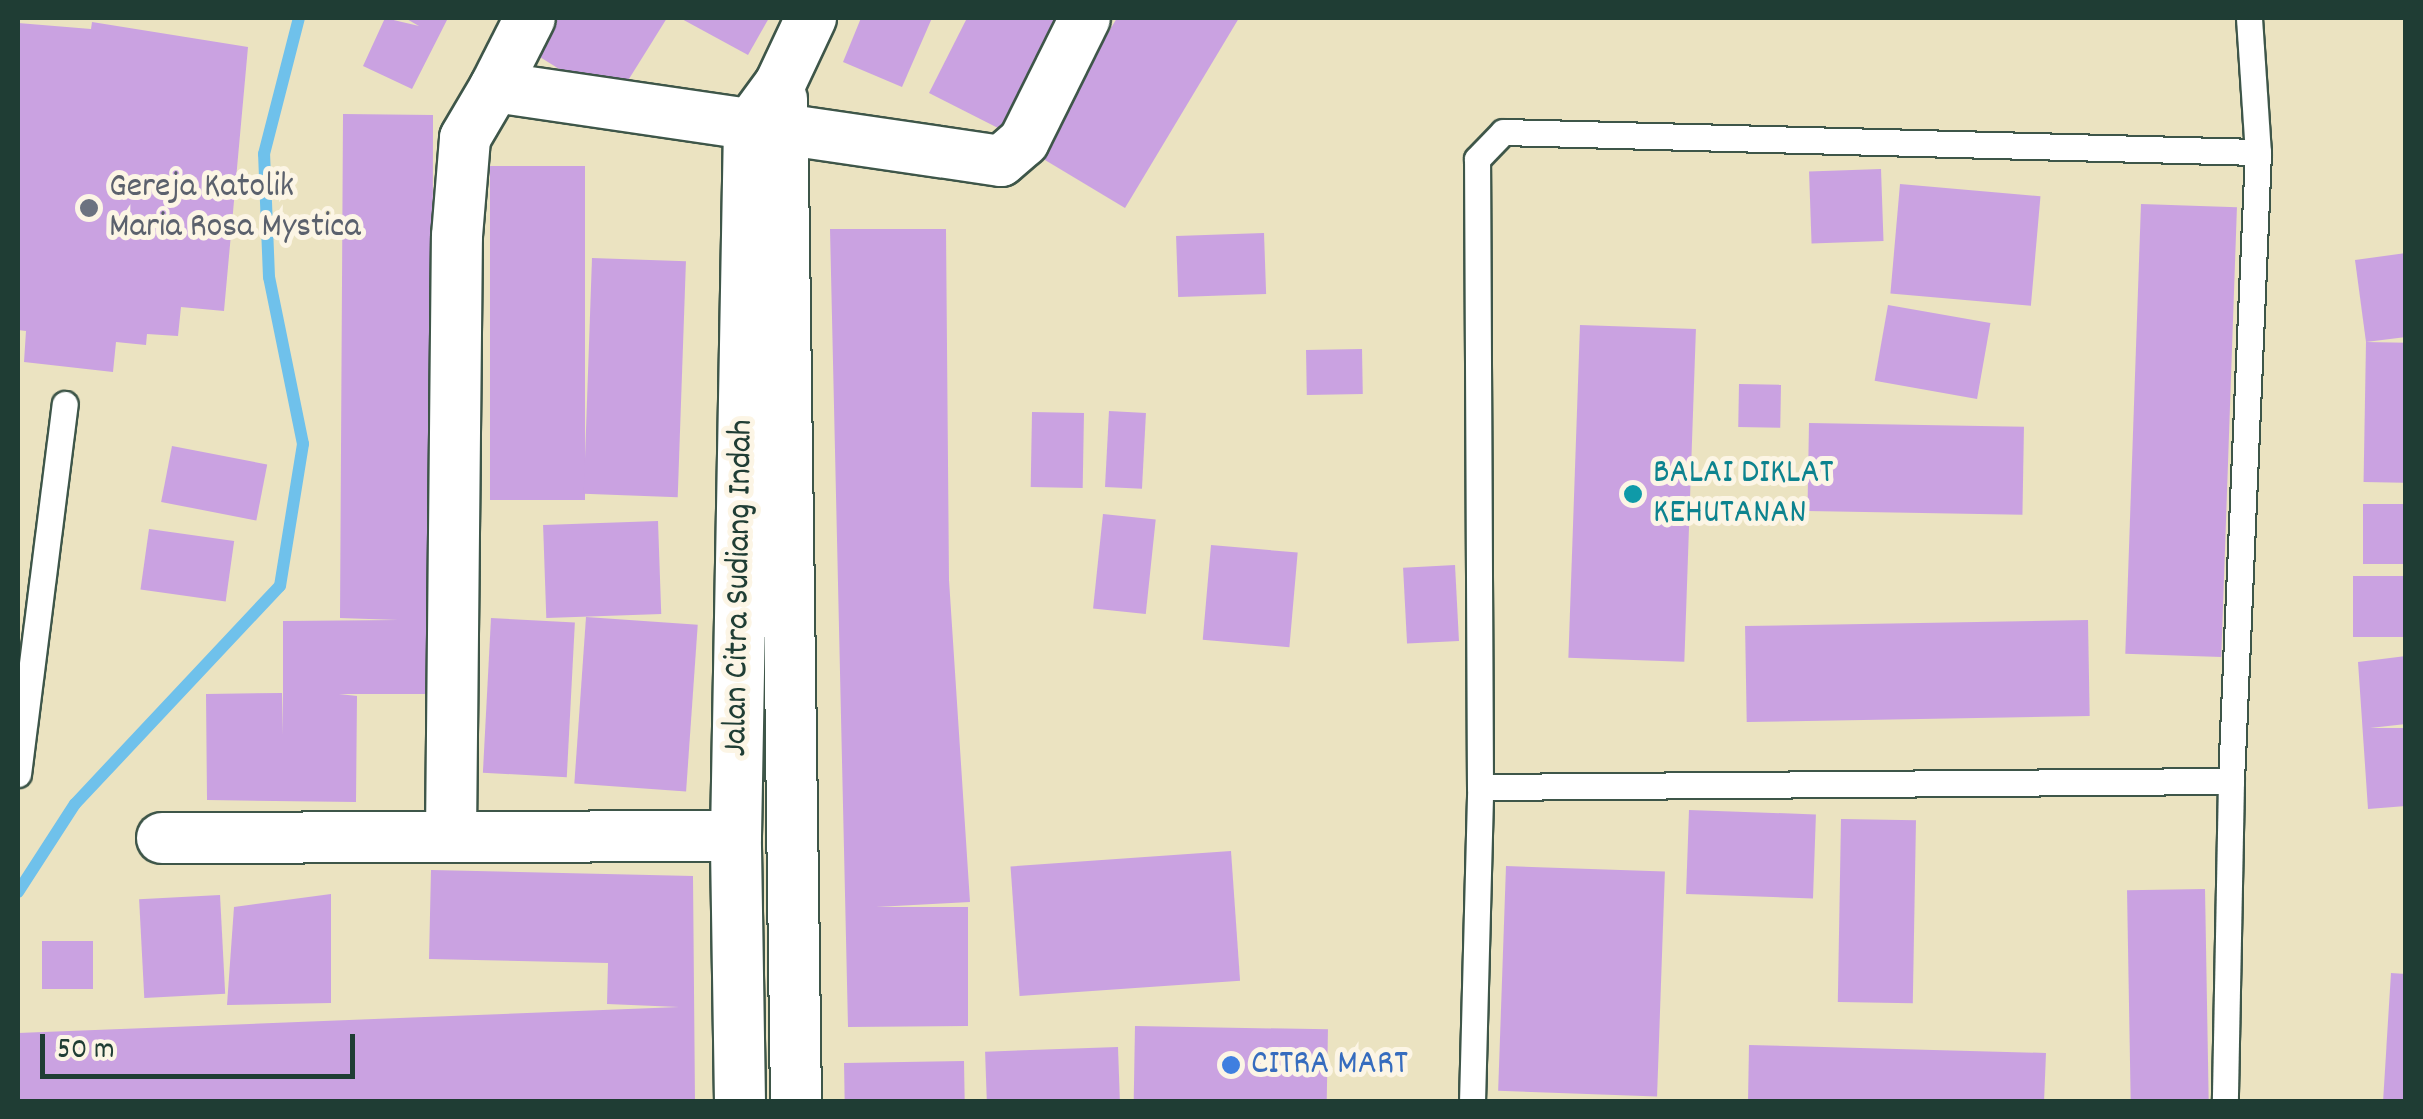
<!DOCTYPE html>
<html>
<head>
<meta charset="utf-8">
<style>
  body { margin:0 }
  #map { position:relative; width:2423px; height:1119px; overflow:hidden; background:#ebe3c1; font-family:Dekko,sans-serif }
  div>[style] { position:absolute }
  .stream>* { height:12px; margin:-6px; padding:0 6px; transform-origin:6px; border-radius:6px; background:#6fc1eb }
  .building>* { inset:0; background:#caa2e1; transform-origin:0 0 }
  .roads { filter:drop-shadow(2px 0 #3e5649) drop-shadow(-2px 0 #3e5649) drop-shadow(0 2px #3e5649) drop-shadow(0 -2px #3e5649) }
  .lane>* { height:25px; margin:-12.5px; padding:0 12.5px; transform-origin:12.5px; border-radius:12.5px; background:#fff }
  .street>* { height:50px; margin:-25px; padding:0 25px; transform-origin:25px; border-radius:25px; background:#fff }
  .dots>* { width:28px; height:28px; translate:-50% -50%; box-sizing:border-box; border:5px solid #fcf5e5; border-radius:50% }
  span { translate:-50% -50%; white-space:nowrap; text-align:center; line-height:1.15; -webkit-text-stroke:10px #fcf5e5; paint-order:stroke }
  .worship-label { font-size:35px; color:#5b616d }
  .left { translate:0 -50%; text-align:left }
  .culture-label { font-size:35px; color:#0d838f }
  .street-label { font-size:35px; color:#1f3d34 }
  .shop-label { font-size:35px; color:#366cbe }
  .frame { position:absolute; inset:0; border:20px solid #1f3d34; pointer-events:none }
  .scale { position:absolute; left:40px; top:1034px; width:315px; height:45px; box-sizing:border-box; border:5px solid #1f3d34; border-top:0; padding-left:12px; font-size:30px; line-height:35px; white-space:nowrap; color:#1f3d34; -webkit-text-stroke:8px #fcf5e5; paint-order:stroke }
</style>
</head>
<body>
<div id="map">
  <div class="stream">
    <i style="left:18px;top:892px;width:105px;rotate:-57.1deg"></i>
    <i style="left:75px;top:804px;width:299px;rotate:-46.8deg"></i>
    <i style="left:280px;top:586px;width:144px;rotate:-80.8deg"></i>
    <i style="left:303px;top:444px;width:170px;rotate:-101.5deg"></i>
    <i style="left:269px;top:277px;width:123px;rotate:-92.3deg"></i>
    <i style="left:264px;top:154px;width:140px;rotate:-75.6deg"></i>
  </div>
  <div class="building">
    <i style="clip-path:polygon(385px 18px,419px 26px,405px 18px,448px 18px,412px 89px,363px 66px)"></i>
    <i style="clip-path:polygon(557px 18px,667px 18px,614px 103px,535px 54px)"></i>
    <i style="clip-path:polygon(680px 18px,769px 18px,748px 55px)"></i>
    <i style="clip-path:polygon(861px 18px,932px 18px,902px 87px,843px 62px)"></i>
    <i style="clip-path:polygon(967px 18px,1055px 18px,1000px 129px,929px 93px)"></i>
    <i style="clip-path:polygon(1117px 18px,1239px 18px,1125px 208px,1035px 154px)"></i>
    <i style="clip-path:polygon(92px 22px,248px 47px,224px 311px,181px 307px,178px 336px,147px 334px,146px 345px,116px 342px,113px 372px,24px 362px,26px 331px,18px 330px,18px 23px,91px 29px)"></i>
    <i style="clip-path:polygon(343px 114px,433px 115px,432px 694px,339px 694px,357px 696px,356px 802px,207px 800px,206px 694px,282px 693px,283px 735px,283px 621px,398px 620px,340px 618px)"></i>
    <i style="left:490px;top:166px;width:95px;height:334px"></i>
    <i style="left:1881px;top:169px;width:72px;height:72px;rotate:88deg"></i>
    <i style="left:1900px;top:184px;width:141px;height:110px;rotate:5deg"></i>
    <i style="left:2141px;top:204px;width:96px;height:450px;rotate:2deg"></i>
    <i style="clip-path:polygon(830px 229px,946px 229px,949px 580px,970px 902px,876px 907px,968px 907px,968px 1026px,848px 1027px)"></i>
    <i style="left:1264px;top:233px;width:61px;height:88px;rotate:88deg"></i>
    <i style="clip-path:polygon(2406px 253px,2406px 337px,2366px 342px,2355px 260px)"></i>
    <i style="left:592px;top:258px;width:94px;height:236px;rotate:2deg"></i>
    <i style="left:1888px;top:305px;width:104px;height:77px;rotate:10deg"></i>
    <i style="left:1580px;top:325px;width:116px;height:333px;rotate:2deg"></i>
    <i style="left:2366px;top:342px;width:40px;height:140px;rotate:1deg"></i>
    <i style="left:1362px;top:349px;width:45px;height:56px;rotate:89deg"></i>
    <i style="left:1739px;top:384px;width:42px;height:43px;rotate:1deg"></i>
    <i style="left:1109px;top:411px;width:37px;height:76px;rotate:3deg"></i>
    <i style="left:1032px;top:412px;width:52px;height:75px;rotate:1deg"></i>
    <i style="left:1809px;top:423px;width:215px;height:88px;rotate:1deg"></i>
    <i style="left:172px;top:446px;width:97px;height:57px;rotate:11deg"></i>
    <i style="left:2406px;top:504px;width:60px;height:43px;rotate:90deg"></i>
    <i style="left:1103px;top:514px;width:53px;height:95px;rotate:6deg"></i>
    <i style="left:658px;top:521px;width:93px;height:115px;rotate:88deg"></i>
    <i style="left:149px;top:529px;width:86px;height:61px;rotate:8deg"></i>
    <i style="left:1211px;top:545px;width:87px;height:95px;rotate:5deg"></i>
    <i style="left:1455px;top:565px;width:76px;height:52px;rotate:87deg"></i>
    <i style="left:2406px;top:576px;width:61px;height:53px;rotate:90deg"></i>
    <i style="left:586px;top:617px;width:112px;height:167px;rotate:4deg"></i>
    <i style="left:491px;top:618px;width:84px;height:155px;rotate:3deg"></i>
    <i style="left:2088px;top:620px;width:96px;height:343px;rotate:89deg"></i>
    <i style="clip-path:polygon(2406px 656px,2406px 724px,2370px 728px,2406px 728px,2406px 806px,2368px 809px,2358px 662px)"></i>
    <i style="left:1689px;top:810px;width:127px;height:84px;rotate:2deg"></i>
    <i style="left:1841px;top:819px;width:75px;height:183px;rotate:1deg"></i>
    <i style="left:1231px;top:851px;width:130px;height:221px;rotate:86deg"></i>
    <i style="left:1506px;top:866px;width:159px;height:225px;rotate:2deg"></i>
    <i style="clip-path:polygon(431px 870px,693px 876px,695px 1102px,18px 1102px,18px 1033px,679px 1007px,607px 1004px,608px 963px,429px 959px)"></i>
    <i style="left:2205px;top:889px;width:213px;height:78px;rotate:89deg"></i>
    <i style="clip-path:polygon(331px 894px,331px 1003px,227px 1005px,234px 907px)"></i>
    <i style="left:220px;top:895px;width:99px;height:81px;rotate:87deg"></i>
    <i style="left:42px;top:941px;width:51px;height:48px"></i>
    <i style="clip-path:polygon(2391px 973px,2406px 974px,2406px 1102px,2383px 1102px)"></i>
    <i style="left:1135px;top:1026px;width:193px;height:76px;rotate:1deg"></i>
    <i style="clip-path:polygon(1749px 1045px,2046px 1053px,2044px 1102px,1748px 1102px)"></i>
    <i style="left:1118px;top:1047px;width:55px;height:133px;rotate:88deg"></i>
    <i style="left:964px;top:1061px;width:41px;height:120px;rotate:89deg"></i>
  </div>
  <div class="roads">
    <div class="lane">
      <i style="left:2249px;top:18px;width:134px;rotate:86.2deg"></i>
      <i style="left:18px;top:774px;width:373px;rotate:-82.8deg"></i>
      <i style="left:1480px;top:787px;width:751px;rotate:-0.46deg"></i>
      <i style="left:2231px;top:781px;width:321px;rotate:91.1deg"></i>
      <i style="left:1472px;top:1102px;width:315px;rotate:-88.5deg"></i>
      <i style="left:1480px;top:787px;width:628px;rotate:-90.27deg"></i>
      <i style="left:1477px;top:159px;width:37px;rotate:-46deg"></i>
      <i style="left:1503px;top:132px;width:755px;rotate:1.52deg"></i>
      <i style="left:2258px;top:152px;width:630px;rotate:92.46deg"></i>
    </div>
    <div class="street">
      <i style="left:495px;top:87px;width:77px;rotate:-63.1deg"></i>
      <i style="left:782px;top:99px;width:1003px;rotate:89.2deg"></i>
      <i style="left:451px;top:835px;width:599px;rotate:-89.43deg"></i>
      <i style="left:457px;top:236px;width:98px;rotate:-85.3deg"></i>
      <i style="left:465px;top:138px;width:59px;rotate:-59.5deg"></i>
      <i style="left:495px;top:87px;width:511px;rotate:8.32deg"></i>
      <i style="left:1001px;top:161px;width:30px;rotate:-41deg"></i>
      <i style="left:1024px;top:141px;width:137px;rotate:-63.6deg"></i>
      <i style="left:162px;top:838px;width:574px;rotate:-0.2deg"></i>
      <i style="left:740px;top:1102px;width:266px;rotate:-90.9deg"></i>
      <i style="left:736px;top:836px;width:710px;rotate:-88.95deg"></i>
      <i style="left:749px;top:126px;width:52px;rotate:-53.6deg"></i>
      <i style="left:780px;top:84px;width:73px;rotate:-64.8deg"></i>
    </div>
  </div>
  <div class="dots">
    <i style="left:89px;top:208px;background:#6b7280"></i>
    <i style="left:1633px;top:494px;background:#0f9aa8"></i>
    <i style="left:1231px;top:1065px;background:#3f7fe0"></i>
  </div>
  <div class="worship-label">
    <span class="left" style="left:109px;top:208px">Gereja Katolik<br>Maria Rosa Mystica</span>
  </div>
  <div class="culture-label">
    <span class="left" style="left:1653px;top:494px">BALAI DIKLAT<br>KEHUTANAN</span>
  </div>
  <div class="street-label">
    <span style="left:740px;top:588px;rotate:-89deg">Jalan Citra Sudiang Indah</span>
  </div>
  <div class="shop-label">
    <span class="left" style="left:1251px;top:1065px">CITRA MART</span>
  </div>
  <div class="frame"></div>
  <div class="scale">50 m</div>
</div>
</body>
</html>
